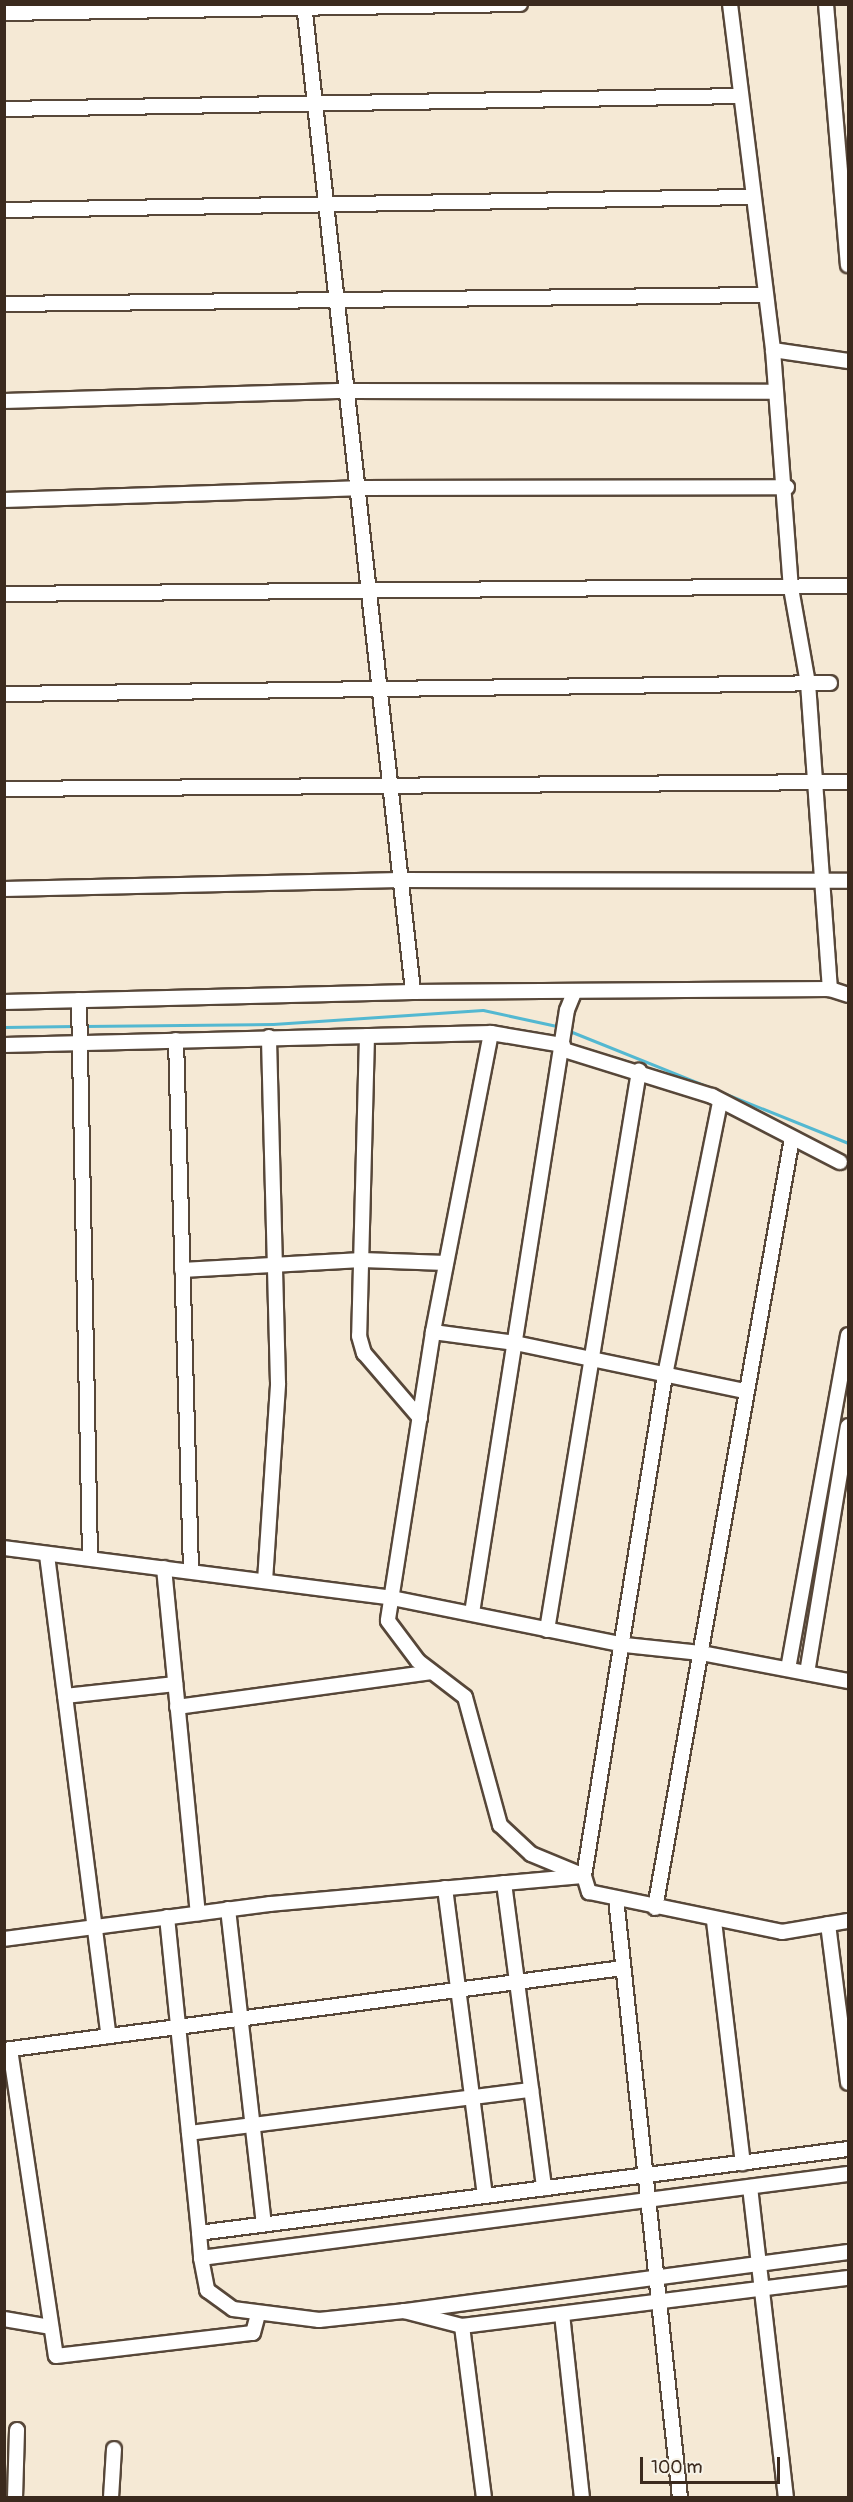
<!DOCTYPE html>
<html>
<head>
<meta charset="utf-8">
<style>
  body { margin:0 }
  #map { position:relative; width:853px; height:2502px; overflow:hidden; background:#f5e9d5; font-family:Pangolin,sans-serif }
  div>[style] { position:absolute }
  .stream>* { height:3px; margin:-1.5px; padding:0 1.5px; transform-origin:1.5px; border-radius:1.5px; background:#53b8d1 }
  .roads { filter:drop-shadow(2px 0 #574739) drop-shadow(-2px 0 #574739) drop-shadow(0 2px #574739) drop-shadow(0 -2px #574739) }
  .minor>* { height:14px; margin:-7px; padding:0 7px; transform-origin:7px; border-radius:7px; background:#fff }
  span { translate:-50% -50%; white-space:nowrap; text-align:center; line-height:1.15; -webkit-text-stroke:6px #f7f3e8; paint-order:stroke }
  .frame { position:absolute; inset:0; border:6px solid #3b2a1e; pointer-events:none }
  .scale { position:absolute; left:640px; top:2457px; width:140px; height:27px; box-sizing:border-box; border:3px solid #3b2a1e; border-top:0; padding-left:8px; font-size:18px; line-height:21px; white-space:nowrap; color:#3b2a1e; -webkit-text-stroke:4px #f7f3e8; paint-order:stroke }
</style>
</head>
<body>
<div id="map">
  <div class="stream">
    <i style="left:84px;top:1026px;width:189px;rotate:-0.6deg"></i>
    <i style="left:273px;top:1024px;width:210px;rotate:-3.8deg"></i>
    <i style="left:483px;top:1010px;width:80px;rotate:12.3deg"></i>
    <i style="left:4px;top:1027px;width:71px;rotate:-0.8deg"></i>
    <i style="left:567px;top:1030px;width:303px;rotate:21.9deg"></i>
  </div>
  <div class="roads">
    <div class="minor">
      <i style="left:304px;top:4px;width:994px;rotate:83.7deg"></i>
      <i style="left:730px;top:4px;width:349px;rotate:82.9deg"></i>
      <i style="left:773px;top:350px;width:239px;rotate:85.7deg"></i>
      <i style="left:791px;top:588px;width:97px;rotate:79.9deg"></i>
      <i style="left:808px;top:683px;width:307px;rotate:85.9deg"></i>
      <i style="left:826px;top:4px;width:262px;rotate:85.2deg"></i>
      <i style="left:4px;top:13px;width:516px;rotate:-1deg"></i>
      <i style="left:4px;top:109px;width:736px;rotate:-1.01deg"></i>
      <i style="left:4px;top:210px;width:748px;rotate:-1deg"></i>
      <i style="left:4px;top:304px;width:759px;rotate:-0.68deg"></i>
      <i style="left:773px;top:350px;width:76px;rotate:8.3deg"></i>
      <i style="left:4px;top:401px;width:342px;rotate:-1.7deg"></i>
      <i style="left:346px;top:391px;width:428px;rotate:0.1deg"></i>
      <i style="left:4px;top:500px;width:353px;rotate:-1.9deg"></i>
      <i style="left:357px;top:488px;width:430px;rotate:-0.1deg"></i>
      <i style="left:4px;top:594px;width:844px;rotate:-0.54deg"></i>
      <i style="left:4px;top:694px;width:826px;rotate:-0.76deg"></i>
      <i style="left:4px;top:789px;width:844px;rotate:-0.48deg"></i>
      <i style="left:4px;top:889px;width:396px;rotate:-1.3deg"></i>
      <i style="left:400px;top:880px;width:448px;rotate:0.1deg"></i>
      <i style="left:79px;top:1000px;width:558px;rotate:88.87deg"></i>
      <i style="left:4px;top:1002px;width:409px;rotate:-1.4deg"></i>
      <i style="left:413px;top:992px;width:417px;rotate:-0.4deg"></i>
      <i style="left:830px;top:989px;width:19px;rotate:18deg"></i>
      <i style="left:491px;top:1033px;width:305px;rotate:101deg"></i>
      <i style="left:433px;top:1332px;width:292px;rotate:98.9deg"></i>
      <i style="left:388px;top:1621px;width:50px;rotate:53.1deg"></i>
      <i style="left:418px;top:1661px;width:59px;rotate:37.5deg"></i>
      <i style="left:465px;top:1697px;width:133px;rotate:74.7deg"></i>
      <i style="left:500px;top:1825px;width:42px;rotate:43.1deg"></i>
      <i style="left:531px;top:1854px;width:57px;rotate:22.5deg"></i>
      <i style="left:584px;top:1876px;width:17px;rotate:73deg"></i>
      <i style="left:589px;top:1892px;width:197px;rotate:11.7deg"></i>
      <i style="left:782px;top:1932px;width:67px;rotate:-9.5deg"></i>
      <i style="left:367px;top:1036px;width:300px;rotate:91.5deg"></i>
      <i style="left:359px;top:1336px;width:18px;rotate:74deg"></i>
      <i style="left:364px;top:1353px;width:86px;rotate:49.3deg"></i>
      <i style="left:176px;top:1040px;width:531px;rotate:88.38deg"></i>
      <i style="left:4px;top:1045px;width:487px;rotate:-1.4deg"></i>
      <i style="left:491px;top:1033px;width:73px;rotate:9.5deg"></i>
      <i style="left:564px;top:1050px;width:155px;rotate:17.3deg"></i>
      <i style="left:712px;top:1096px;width:144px;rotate:27.3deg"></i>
      <i style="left:182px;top:1270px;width:180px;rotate:-3.2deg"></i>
      <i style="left:362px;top:1260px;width:84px;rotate:2deg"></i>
      <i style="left:433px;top:1332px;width:83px;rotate:7.6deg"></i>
      <i style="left:515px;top:1343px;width:235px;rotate:11.8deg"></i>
      <i style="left:4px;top:1548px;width:391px;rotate:7.3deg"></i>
      <i style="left:392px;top:1598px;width:238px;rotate:11.4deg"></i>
      <i style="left:625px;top:1645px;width:76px;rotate:6deg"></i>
      <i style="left:701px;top:1653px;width:150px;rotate:10.8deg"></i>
      <i style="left:47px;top:1555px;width:485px;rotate:82.7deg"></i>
      <i style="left:164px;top:1568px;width:347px;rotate:84.4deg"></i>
      <i style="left:265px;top:1581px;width:198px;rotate:-86.2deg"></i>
      <i style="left:278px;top:1383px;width:346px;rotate:-91.5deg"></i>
      <i style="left:472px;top:1613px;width:610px;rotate:-81.05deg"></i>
      <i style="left:567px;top:1010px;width:18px;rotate:-68deg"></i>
      <i style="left:547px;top:1630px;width:567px;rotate:-80.65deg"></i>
      <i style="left:788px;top:1669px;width:339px;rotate:-79.8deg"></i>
      <i style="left:807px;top:1673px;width:250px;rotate:-80.6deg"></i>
      <i style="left:65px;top:1696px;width:111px;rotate:-6.2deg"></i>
      <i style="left:177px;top:1707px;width:257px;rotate:-7.8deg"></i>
      <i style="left:504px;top:1883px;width:308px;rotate:82.5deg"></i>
      <i style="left:445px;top:1888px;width:310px;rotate:82.6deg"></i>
      <i style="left:616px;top:1898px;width:603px;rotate:83.91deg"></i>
      <i style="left:655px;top:1908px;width:782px;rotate:-79.91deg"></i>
      <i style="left:228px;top:1909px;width:317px;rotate:83.5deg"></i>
      <i style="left:167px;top:1917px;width:318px;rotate:84.2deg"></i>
      <i style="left:714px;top:1921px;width:244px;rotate:83.2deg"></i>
      <i style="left:828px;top:1924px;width:160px;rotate:82.8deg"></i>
      <i style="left:4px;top:1939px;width:268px;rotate:-7.5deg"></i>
      <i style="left:270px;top:1904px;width:315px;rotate:-5.1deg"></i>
      <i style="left:584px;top:1876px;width:508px;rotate:-80.82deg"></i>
      <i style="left:665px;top:1375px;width:279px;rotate:-78.6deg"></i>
      <i style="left:10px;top:2049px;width:310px;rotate:81.5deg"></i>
      <i style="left:56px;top:2356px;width:198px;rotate:-6.7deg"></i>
      <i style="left:253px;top:2333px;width:20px;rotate:-75deg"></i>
      <i style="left:4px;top:2050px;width:624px;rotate:-7.55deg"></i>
      <i style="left:189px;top:2133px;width:345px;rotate:-7.2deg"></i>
      <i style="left:848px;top:2149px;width:654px;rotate:172.63deg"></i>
      <i style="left:199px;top:2233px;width:25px;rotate:85deg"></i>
      <i style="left:201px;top:2258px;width:652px;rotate:-7.4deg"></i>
      <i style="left:750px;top:2187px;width:313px;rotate:83.4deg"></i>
      <i style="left:848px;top:2252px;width:448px;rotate:172.4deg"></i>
      <i style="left:404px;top:2311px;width:60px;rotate:14.5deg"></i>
      <i style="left:462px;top:2326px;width:389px;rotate:-7.1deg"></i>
      <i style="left:201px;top:2258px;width:33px;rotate:79deg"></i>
      <i style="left:207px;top:2290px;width:32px;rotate:36deg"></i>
      <i style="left:233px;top:2309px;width:87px;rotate:7.3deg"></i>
      <i style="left:319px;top:2320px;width:85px;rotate:-6deg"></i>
      <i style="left:562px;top:2314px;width:185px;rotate:83.8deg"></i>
      <i style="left:4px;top:2319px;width:48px;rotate:9.7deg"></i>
      <i style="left:462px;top:2326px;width:173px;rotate:82.7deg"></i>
      <i style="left:15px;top:2498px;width:68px;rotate:-88.3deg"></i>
      <i style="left:111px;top:2498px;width:49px;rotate:-86.5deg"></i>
    </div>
  </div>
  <div class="frame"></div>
  <div class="scale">100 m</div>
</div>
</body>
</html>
